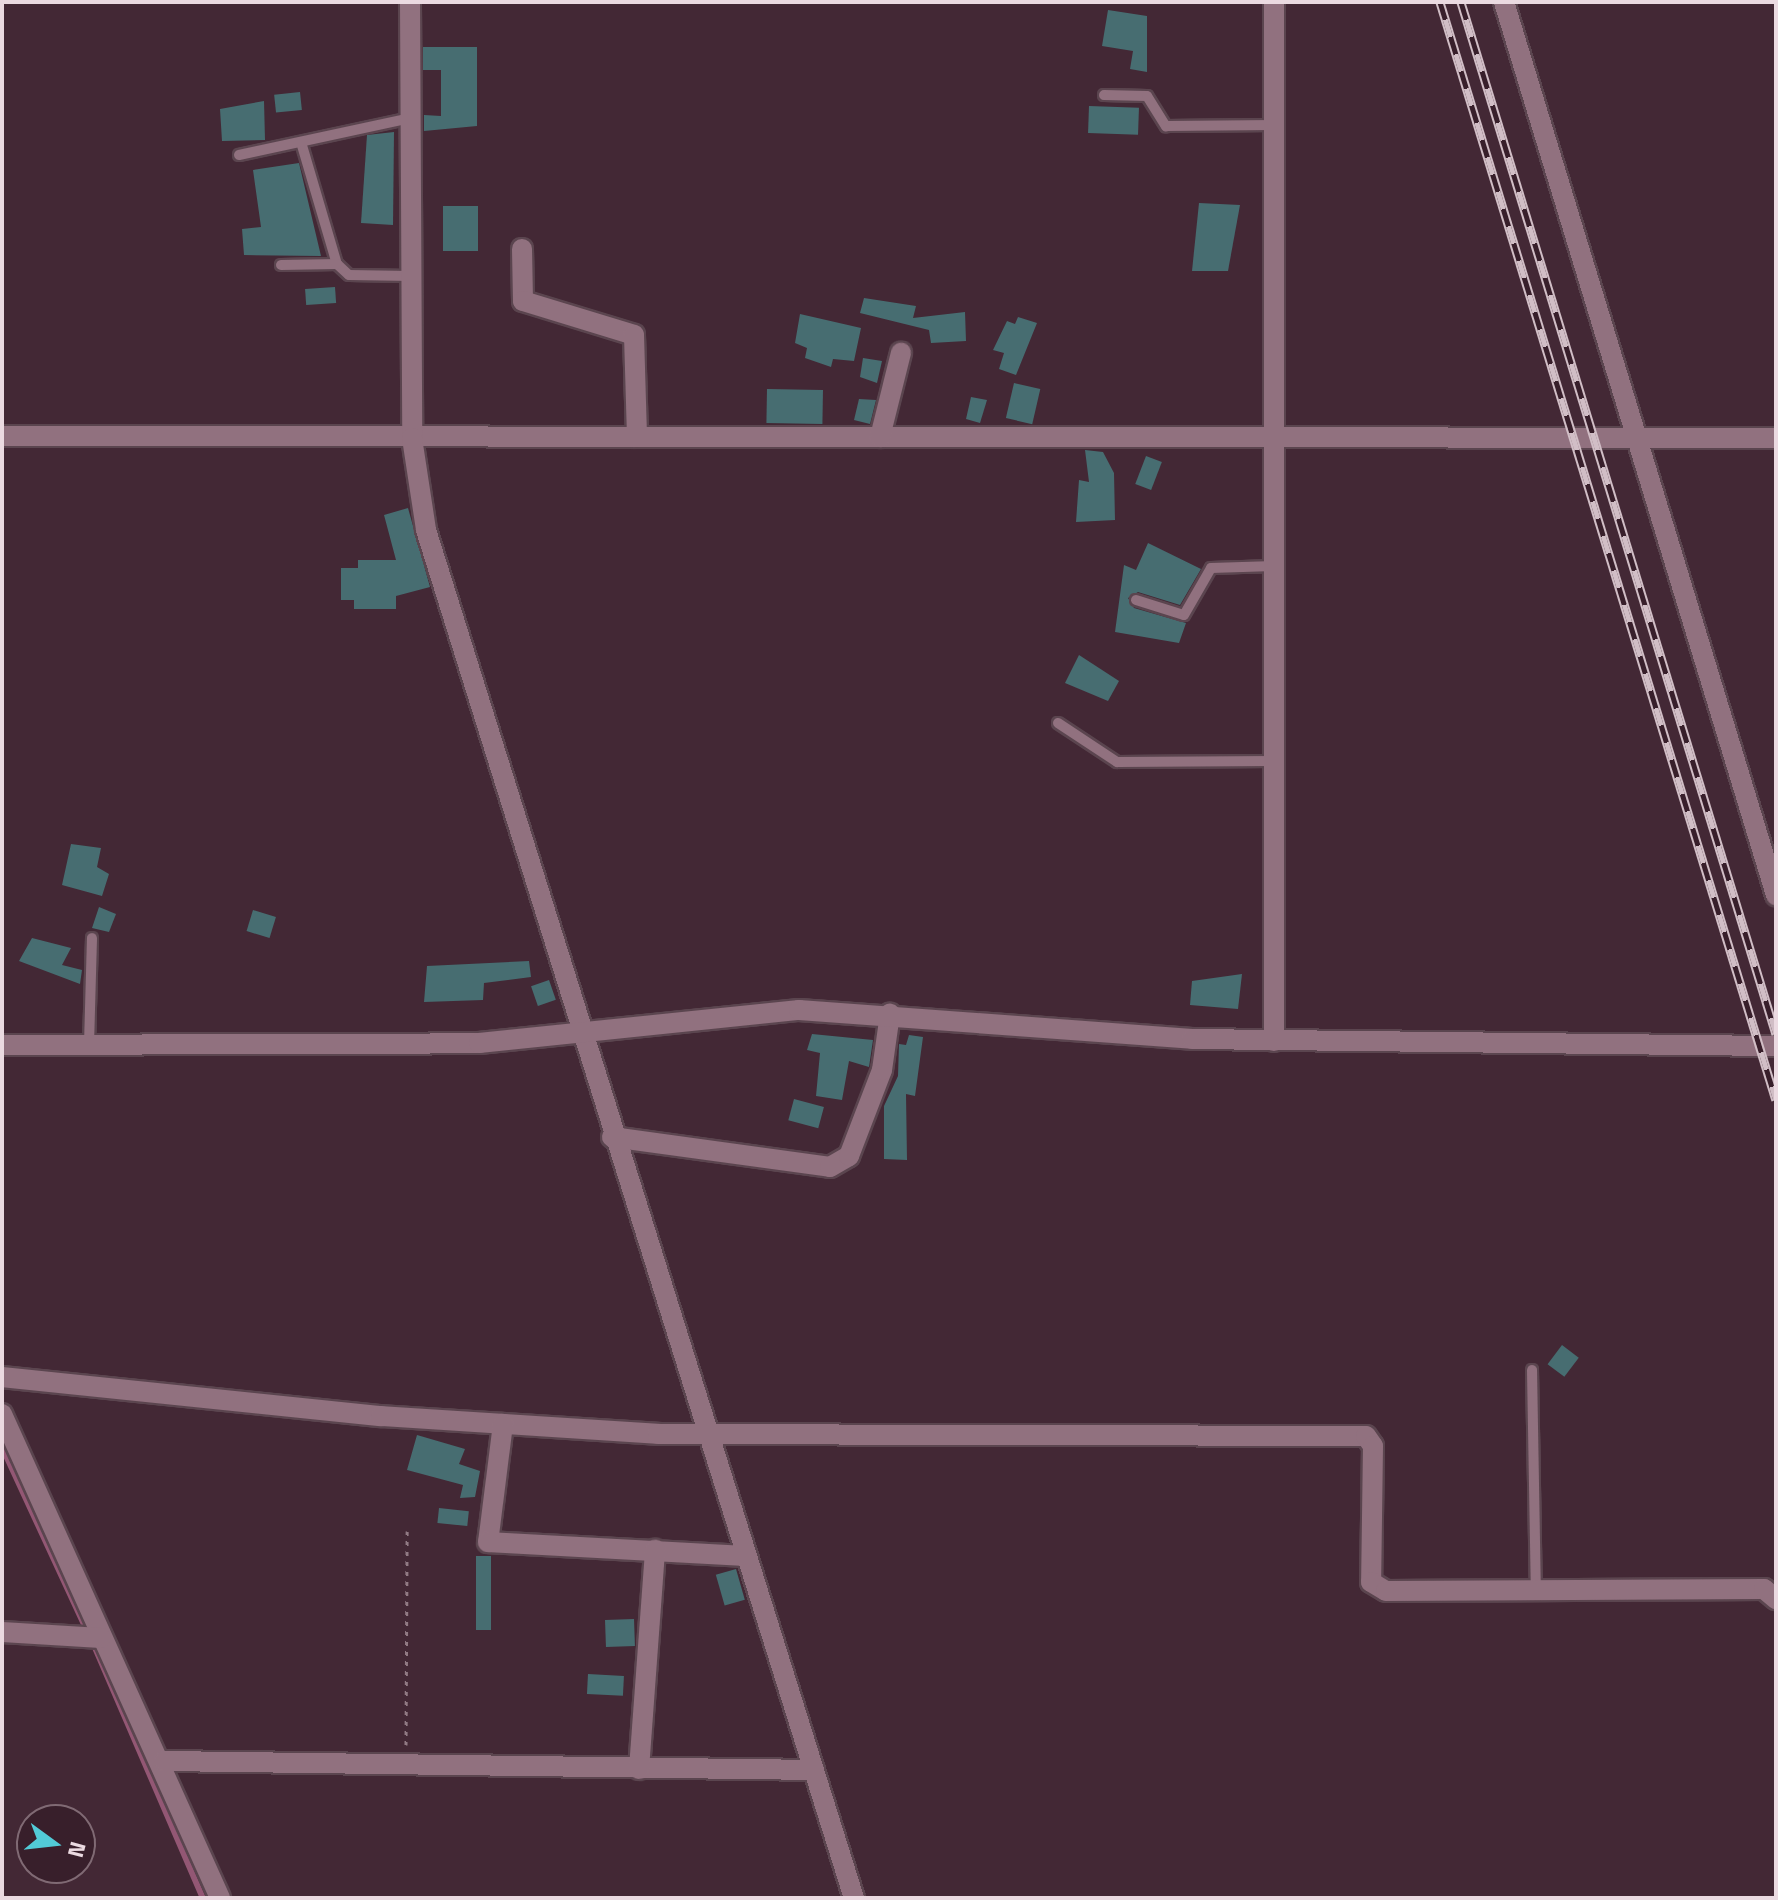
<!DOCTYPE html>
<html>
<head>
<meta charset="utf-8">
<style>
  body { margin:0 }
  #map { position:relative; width:1778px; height:1900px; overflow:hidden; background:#432835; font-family:"Titillium Web",sans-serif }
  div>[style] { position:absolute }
  .stream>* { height:6px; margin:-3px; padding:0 3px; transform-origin:3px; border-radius:3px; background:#935774 }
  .building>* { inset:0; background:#476d71; transform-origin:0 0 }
  .path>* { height:3px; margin-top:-1.5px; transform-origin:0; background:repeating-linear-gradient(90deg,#917a84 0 4px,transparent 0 10px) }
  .roads { filter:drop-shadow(2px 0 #5b454f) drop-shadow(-2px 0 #5b454f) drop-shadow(0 2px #5b454f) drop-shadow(0 -2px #5b454f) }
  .service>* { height:10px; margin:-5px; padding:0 5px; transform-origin:5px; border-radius:5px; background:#91717f }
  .minor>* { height:20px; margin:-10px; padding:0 10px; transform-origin:10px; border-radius:10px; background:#91717f }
  .tertiary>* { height:20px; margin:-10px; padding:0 10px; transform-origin:10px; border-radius:10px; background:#91717f }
  .rail>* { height:9px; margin-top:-4.5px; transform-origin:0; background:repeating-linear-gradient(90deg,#381f2b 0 18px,#d1bec6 0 36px); box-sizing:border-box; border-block:2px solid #d1bec6 }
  span { translate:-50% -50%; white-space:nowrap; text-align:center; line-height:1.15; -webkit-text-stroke:7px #381f2b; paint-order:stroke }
  .frame { position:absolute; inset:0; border:4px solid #ebdae1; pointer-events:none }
  .north { position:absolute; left:16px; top:1804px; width:80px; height:80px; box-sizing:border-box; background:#381f2b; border:2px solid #806a74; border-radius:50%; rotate:105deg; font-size:22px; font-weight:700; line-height:32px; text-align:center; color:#ebdae1 }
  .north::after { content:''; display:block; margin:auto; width:28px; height:36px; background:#52cbd7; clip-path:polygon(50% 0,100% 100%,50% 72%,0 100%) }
</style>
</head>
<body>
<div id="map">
  <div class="stream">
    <i style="left:2px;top:1447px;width:205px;rotate:65.2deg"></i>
    <i style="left:93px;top:1643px;width:278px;rotate:66.7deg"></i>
  </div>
  <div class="building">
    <i style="clip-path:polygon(1108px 10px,1147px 16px,1147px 72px,1130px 69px,1133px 51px,1102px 46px)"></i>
    <i style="clip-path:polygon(423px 47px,477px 47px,477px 126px,424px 131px,424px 115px,441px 116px,441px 70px,423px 70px)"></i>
    <i style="left:300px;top:92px;width:18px;height:26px;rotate:84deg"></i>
    <i style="clip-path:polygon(264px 101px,265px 140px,222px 141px,220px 109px)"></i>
    <i style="left:1089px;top:106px;width:50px;height:27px;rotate:2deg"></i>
    <i style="clip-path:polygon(394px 132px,393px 225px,361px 223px,367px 135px)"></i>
    <i style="clip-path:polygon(299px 163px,321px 256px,244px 255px,242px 229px,261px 227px,253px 170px)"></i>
    <i style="clip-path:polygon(1199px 203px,1240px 205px,1228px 271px,1192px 271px)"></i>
    <i style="left:443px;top:206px;width:35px;height:45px"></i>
    <i style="left:335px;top:287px;width:16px;height:30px;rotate:86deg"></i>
    <i style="clip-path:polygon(864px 298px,916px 306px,913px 318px,965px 312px,966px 341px,931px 343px,929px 330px,860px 313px)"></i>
    <i style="clip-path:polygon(800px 314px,861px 328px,854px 361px,833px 359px,831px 367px,805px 358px,807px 348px,795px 343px)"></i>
    <i style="clip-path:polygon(1018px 317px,1037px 323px,1016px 375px,999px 369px,1004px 353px,993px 350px,1007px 321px,1015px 324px)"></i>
    <i style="clip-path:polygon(863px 358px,882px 361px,877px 383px,860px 377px)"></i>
    <i style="left:1014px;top:383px;width:27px;height:36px;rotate:13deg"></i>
    <i style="left:767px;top:389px;width:56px;height:34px;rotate:1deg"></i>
    <i style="clip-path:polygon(971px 397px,987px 400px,980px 423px,966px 419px)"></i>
    <i style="clip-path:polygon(859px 399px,876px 400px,870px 424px,854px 420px)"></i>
    <i style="clip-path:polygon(1085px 450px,1103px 452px,1114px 473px,1115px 520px,1076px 522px,1079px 480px,1089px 482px)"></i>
    <i style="left:1146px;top:456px;width:17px;height:30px;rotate:21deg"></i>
    <i style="clip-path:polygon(408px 508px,430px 587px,396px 596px,396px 609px,354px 609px,354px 600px,341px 600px,341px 568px,358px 568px,358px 560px,396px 560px,384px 515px)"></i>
    <i style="clip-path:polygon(1148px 543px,1201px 569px,1180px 605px,1138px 592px,1128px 598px,1134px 608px,1186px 623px,1179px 643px,1115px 632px,1124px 565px,1136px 570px)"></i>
    <i style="clip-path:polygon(1079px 655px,1119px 681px,1108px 701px,1065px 683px)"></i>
    <i style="clip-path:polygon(71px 844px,101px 848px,97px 867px,109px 874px,102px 896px,62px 885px)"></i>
    <i style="clip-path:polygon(99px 907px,116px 914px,109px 932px,92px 928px)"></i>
    <i style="left:253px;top:910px;width:24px;height:22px;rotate:17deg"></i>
    <i style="clip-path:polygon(32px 938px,71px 948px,62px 965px,82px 970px,80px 984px,19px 961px)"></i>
    <i style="clip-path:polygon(529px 961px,531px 977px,484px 983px,483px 1000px,424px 1002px,427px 966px)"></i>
    <i style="clip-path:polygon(1242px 974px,1238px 1009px,1190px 1005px,1192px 981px)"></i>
    <i style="left:549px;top:980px;width:21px;height:19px;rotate:71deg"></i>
    <i style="clip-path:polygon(812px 1034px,873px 1040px,869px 1067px,849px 1061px,842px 1100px,816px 1096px,820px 1053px,807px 1050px)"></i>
    <i style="clip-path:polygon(909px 1035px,923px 1037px,915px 1096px,906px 1094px,907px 1160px,884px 1159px,884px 1106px,898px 1076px,899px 1044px,906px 1045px)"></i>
    <i style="left:794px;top:1099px;width:31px;height:22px;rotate:15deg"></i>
    <i style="left:1562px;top:1345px;width:21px;height:24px;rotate:37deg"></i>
    <i style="clip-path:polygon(417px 1435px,465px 1449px,459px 1464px,480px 1471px,475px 1497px,460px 1498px,463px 1485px,407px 1470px)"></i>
    <i style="left:439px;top:1508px;width:30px;height:15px;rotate:6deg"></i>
    <i style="left:476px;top:1556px;width:15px;height:74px"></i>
    <i style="left:736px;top:1569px;width:32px;height:21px;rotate:74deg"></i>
    <i style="left:634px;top:1619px;width:27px;height:29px;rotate:88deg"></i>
    <i style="left:588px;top:1674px;width:36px;height:20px;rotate:3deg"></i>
  </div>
  <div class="path">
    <i style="left:406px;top:1745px;width:214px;rotate:-89.7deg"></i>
  </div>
  <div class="roads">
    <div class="service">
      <i style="left:1104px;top:95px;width:43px;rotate:1.3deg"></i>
      <i style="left:1147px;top:96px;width:36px;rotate:58deg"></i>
      <i style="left:1166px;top:126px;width:108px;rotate:-0.5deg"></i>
      <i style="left:301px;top:142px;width:127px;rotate:73.6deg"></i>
      <i style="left:337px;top:264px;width:16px;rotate:43deg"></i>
      <i style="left:349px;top:275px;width:62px;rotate:0.9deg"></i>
      <i style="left:239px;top:155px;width:175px;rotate:-12.2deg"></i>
      <i style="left:281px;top:265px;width:56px;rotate:-1deg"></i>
      <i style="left:1136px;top:600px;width:50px;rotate:17.4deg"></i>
      <i style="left:1184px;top:615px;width:54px;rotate:-60.1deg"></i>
      <i style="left:1211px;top:568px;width:63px;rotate:-1.8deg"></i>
      <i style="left:1058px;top:723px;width:71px;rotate:33.5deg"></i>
      <i style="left:1117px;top:762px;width:156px;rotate:-0.4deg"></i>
      <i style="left:89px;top:1045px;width:107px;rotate:-88.4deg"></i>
      <i style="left:1532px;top:1370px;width:220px;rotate:89deg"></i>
    </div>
    <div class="minor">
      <i style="left:1274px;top:2px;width:1039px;rotate:90deg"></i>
      <i style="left:522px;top:249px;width:52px;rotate:88.9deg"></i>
      <i style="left:523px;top:301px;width:116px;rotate:17deg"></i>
      <i style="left:634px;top:335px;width:102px;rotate:88.3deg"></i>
      <i style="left:2px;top:436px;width:1774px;rotate:0.06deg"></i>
      <i style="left:880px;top:437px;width:87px;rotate:-76deg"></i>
      <i style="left:612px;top:1137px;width:220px;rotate:7.8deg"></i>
      <i style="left:830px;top:1167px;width:22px;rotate:-30deg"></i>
      <i style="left:849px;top:1156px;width:92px;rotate:-69deg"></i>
      <i style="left:882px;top:1070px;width:57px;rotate:-81.9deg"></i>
      <i style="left:2px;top:1377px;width:381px;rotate:5.9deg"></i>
      <i style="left:381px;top:1416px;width:278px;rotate:3.7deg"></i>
      <i style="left:658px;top:1434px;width:708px;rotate:0.16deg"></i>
      <i style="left:1366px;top:1436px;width:12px;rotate:55deg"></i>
      <i style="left:1373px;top:1446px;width:136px;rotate:90.8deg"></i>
      <i style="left:1371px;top:1582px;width:17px;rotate:31deg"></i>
      <i style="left:1386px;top:1591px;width:378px;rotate:-0.3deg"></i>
      <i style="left:1764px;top:1589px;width:16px;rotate:40deg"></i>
      <i style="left:2px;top:1414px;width:531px;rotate:65.75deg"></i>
      <i style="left:503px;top:1424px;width:119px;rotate:97.2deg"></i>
      <i style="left:488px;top:1542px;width:257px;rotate:3.1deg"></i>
      <i style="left:2px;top:1632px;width:99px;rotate:3.5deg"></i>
      <i style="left:164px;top:1761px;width:650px;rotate:0.79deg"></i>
      <i style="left:639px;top:1769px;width:220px;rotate:-85.8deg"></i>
    </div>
    <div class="tertiary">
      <i style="left:410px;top:2px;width:436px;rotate:89.7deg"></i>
      <i style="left:412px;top:438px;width:93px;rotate:81.3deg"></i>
      <i style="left:426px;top:530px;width:1433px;rotate:72.63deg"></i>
      <i style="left:1504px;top:2px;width:934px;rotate:73.06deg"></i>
      <i style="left:2px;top:1045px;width:477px;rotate:-0.2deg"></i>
      <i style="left:479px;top:1043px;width:322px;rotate:-5.9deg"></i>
      <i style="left:799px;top:1010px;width:394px;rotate:4.2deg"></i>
      <i style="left:1192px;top:1039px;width:584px;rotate:0.69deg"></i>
    </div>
  </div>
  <div class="rail">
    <i style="left:1440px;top:2px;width:1148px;rotate:72.99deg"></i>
    <i style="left:1461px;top:2px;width:1079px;rotate:73.03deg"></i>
  </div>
  <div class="frame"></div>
  <div class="north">N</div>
</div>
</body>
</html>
